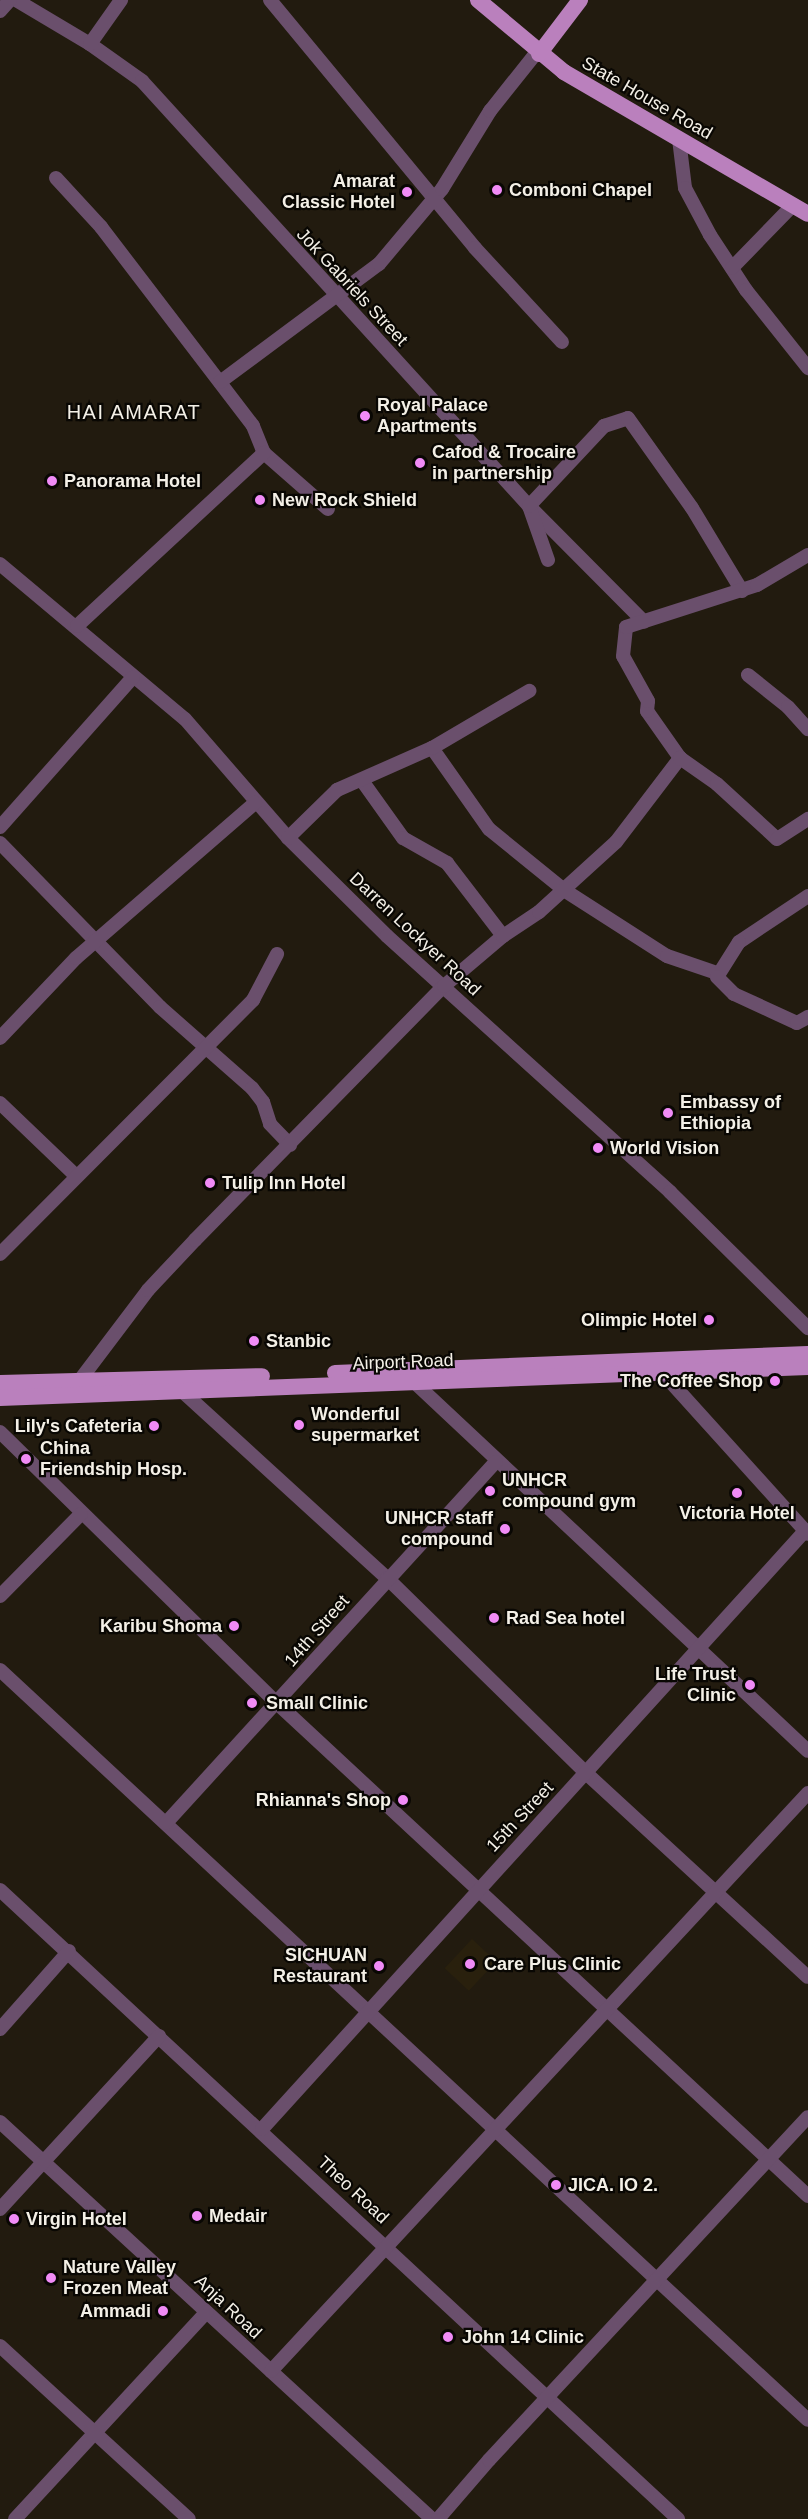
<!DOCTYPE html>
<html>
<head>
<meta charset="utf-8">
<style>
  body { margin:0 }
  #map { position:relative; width:808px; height:2519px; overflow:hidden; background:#221b0f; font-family:Helvetica,sans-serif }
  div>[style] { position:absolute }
  .built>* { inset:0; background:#29200d; transform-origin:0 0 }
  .minor>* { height:14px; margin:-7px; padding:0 7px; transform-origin:7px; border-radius:7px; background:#6a4f6c }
  .major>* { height:16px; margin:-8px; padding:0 8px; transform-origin:8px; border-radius:8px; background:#ba80bd }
  .dots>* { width:16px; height:16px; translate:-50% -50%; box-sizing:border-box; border:3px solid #090703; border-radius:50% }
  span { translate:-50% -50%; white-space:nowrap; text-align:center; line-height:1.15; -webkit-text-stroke:4.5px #090703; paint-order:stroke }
  .street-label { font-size:18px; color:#f4f0e7 }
  .poi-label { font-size:18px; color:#f4f0e7; font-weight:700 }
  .right { translate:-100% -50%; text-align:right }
  .left { translate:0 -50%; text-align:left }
  .neighbourhood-label { font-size:20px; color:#f4f0e7; letter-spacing:1.5px }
</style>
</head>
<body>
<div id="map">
  <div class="built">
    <i style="left:472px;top:1939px;width:33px;height:40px;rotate:43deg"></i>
  </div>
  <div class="minor">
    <i style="left:16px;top:0;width:86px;rotate:30.7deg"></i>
    <i style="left:90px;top:44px;width:64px;rotate:35.4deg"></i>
    <i style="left:142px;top:81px;width:575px;rotate:47.68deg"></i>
    <i style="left:529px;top:506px;width:163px;rotate:45.2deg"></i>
    <i style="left:270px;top:0;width:322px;rotate:50.4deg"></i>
    <i style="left:475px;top:248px;width:128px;rotate:47.2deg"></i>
    <i style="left:0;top:11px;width:15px;rotate:-48deg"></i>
    <i style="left:90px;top:44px;width:54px;rotate:-54.8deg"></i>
    <i style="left:679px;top:139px;width:49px;rotate:83deg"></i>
    <i style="left:685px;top:188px;width:53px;rotate:62deg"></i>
    <i style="left:710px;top:235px;width:66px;rotate:56.8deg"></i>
    <i style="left:746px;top:290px;width:100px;rotate:51.5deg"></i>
    <i style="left:56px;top:178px;width:67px;rotate:47.4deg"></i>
    <i style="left:101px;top:227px;width:250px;rotate:52.6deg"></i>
    <i style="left:253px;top:426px;width:29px;rotate:68deg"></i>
    <i style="left:264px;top:453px;width:85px;rotate:41.2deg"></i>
    <i style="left:732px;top:268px;width:88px;rotate:-45.9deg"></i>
    <i style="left:220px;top:382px;width:198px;rotate:-36.6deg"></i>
    <i style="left:379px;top:264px;width:98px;rotate:-50deg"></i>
    <i style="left:442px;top:189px;width:92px;rotate:-58.4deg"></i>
    <i style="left:490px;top:111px;width:75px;rotate:-51.5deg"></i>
    <i style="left:548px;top:560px;width:57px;rotate:-109.4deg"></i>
    <i style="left:529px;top:506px;width:110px;rotate:-46.8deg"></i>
    <i style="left:604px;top:426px;width:25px;rotate:-18deg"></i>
    <i style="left:628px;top:418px;width:110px;rotate:54.6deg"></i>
    <i style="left:692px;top:508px;width:97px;rotate:58.9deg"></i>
    <i style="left:0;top:564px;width:241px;rotate:40deg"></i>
    <i style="left:185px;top:719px;width:157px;rotate:49.1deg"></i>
    <i style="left:288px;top:838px;width:139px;rotate:44.7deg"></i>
    <i style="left:387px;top:936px;width:382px;rotate:42.1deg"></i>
    <i style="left:670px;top:1192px;width:194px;rotate:44.6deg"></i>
    <i style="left:77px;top:626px;width:255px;rotate:-42.8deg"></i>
    <i style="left:748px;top:675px;width:51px;rotate:38.7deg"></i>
    <i style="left:788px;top:707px;width:30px;rotate:48deg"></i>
    <i style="left:432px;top:748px;width:99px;rotate:54.9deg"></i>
    <i style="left:489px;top:829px;width:97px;rotate:39.1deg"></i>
    <i style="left:564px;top:890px;width:122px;rotate:32.7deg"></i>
    <i style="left:667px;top:956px;width:53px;rotate:18.8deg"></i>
    <i style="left:680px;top:758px;width:57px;rotate:-125.1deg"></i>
    <i style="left:647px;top:711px;width:10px;rotate:-84deg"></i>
    <i style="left:648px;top:701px;width:51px;rotate:-119.1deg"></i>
    <i style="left:623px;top:656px;width:29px;rotate:-84deg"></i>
    <i style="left:626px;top:627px;width:138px;rotate:-17.8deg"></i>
    <i style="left:757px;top:585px;width:59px;rotate:-30.5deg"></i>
    <i style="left:363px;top:782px;width:69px;rotate:54.5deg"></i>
    <i style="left:403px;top:838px;width:51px;rotate:29.6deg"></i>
    <i style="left:447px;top:863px;width:92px;rotate:52.5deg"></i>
    <i style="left:0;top:827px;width:200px;rotate:-48.4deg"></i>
    <i style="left:288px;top:838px;width:69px;rotate:-44.4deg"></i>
    <i style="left:337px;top:790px;width:104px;rotate:-23.9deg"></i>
    <i style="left:432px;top:748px;width:113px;rotate:-30.4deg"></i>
    <i style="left:0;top:843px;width:229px;rotate:45.7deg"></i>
    <i style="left:160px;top:1007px;width:123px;rotate:41.4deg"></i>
    <i style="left:252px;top:1088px;width:18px;rotate:52deg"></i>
    <i style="left:263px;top:1102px;width:23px;rotate:72deg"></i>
    <i style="left:270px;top:1124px;width:29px;rotate:46deg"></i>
    <i style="left:808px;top:896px;width:83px;rotate:146.3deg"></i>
    <i style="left:739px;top:942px;width:41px;rotate:122.2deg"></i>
    <i style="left:717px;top:977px;width:24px;rotate:45deg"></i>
    <i style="left:734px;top:994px;width:69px;rotate:24.7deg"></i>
    <i style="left:797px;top:1023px;width:13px;rotate:-29deg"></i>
    <i style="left:0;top:1038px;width:110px;rotate:-46.5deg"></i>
    <i style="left:76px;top:958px;width:237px;rotate:-40.9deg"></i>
    <i style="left:0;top:1103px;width:105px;rotate:43.8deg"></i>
    <i style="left:0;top:1254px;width:359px;rotate:-45.1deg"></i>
    <i style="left:253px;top:1000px;width:52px;rotate:-62.4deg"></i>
    <i style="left:659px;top:1369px;width:222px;rotate:47.9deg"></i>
    <i style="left:80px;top:1380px;width:113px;rotate:-52.9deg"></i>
    <i style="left:148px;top:1290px;width:69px;rotate:-46.8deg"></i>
    <i style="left:195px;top:1240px;width:356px;rotate:-45.6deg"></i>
    <i style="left:444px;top:986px;width:77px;rotate:-40.3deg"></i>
    <i style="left:503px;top:936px;width:43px;rotate:-33.7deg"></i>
    <i style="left:539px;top:912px;width:104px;rotate:-42.3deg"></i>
    <i style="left:616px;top:842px;width:106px;rotate:-52.7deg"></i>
    <i style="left:680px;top:758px;width:45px;rotate:35.1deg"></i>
    <i style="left:717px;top:784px;width:81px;rotate:42.5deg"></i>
    <i style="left:777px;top:839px;width:37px;rotate:-33deg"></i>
    <i style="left:413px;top:1381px;width:541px;rotate:43.13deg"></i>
    <i style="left:180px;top:1386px;width:5px;rotate:68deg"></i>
    <i style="left:182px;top:1391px;width:277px;rotate:42.4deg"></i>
    <i style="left:387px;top:1578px;width:279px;rotate:44.4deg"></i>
    <i style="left:586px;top:1773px;width:301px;rotate:42.6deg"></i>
    <i style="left:0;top:1432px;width:389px;rotate:44.4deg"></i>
    <i style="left:278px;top:1704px;width:723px;rotate:42.87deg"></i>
    <i style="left:0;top:1596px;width:115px;rotate:-45.4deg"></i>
    <i style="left:0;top:1670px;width:1102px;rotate:42.87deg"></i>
    <i style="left:166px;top:1823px;width:489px;rotate:-47.6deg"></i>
    <i style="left:0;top:1890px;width:925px;rotate:42.85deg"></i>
    <i style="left:0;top:2029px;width:104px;rotate:-48.5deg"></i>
    <i style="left:0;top:2122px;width:587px;rotate:42.58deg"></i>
    <i style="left:262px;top:2129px;width:808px;rotate:-47.76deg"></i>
    <i style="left:0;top:2209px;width:235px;rotate:-47.4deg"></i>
    <i style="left:0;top:2346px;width:256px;rotate:42.5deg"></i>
    <i style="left:271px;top:2371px;width:789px;rotate:-47.11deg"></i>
    <i style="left:15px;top:2519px;width:282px;rotate:-47.2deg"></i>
    <i style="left:438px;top:2519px;width:78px;rotate:-49.2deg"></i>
    <i style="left:489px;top:2460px;width:468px;rotate:-47.1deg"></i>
  </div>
  <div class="major">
    <i style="left:478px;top:0;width:112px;rotate:39.9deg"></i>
    <i style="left:564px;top:72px;width:282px;rotate:30.2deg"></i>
    <i style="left:539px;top:54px;width:68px;rotate:-52.8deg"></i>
    <i style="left:335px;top:1373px;width:473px;rotate:-2.3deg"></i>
    <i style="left:0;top:1383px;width:262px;rotate:-1.5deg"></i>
    <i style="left:0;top:1398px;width:809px;rotate:-2.2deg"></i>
  </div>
  <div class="dots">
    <i style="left:497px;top:190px;background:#f08bf6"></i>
    <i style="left:407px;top:192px;background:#f08bf6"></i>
    <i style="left:365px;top:416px;background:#f08bf6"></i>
    <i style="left:420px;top:463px;background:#f08bf6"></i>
    <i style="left:52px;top:481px;background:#f08bf6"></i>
    <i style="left:260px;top:500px;background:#f08bf6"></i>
    <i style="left:668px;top:1113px;background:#f08bf6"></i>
    <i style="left:598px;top:1148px;background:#f08bf6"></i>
    <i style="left:210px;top:1183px;background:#f08bf6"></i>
    <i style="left:709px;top:1320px;background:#f08bf6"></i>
    <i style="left:254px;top:1341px;background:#f08bf6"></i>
    <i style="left:775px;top:1381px;background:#f08bf6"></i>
    <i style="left:299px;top:1425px;background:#f08bf6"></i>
    <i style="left:154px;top:1426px;background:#f08bf6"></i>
    <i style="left:26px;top:1459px;background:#f08bf6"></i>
    <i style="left:490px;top:1491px;background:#f08bf6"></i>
    <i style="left:737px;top:1493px;background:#f08bf6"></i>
    <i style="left:505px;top:1529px;background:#f08bf6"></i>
    <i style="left:494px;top:1618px;background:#f08bf6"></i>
    <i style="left:234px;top:1626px;background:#f08bf6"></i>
    <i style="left:750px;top:1685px;background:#f08bf6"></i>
    <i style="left:252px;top:1703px;background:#f08bf6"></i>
    <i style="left:403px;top:1800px;background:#f08bf6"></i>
    <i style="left:470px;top:1964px;background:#f08bf6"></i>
    <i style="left:379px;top:1966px;background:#f08bf6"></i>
    <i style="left:556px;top:2185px;background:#f08bf6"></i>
    <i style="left:197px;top:2216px;background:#f08bf6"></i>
    <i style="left:14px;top:2219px;background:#f08bf6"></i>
    <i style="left:51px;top:2278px;background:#f08bf6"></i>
    <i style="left:163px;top:2311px;background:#f08bf6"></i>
    <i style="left:448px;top:2337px;background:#f08bf6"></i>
  </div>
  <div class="street-label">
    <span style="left:647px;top:98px;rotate:30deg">State House Road</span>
    <span style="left:352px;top:287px;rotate:47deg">Jok Gabriels Street</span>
    <span style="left:415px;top:934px;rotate:43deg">Darren Lockyer Road</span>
    <span style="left:403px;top:1362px;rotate:-2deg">Airport Road</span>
    <span style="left:317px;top:1631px;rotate:-49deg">14th Street</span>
    <span style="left:520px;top:1817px;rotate:-47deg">15th Street</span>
    <span style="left:353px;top:2190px;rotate:43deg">Theo Road</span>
    <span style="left:228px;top:2307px;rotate:43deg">Anja Road</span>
  </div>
  <div class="poi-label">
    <span class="right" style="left:395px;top:192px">Amarat<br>Classic Hotel</span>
    <span class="left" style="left:509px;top:190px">Comboni Chapel</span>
    <span class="left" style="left:377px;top:416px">Royal Palace<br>Apartments</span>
    <span class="left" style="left:432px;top:463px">Cafod &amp; Trocaire<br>in partnership</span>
    <span class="left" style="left:64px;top:481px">Panorama Hotel</span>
    <span class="left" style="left:272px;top:500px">New Rock Shield</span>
    <span class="left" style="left:680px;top:1113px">Embassy of<br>Ethiopia</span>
    <span class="left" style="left:610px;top:1148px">World Vision</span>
    <span class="left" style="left:222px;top:1183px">Tulip Inn Hotel</span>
    <span class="right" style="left:697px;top:1320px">Olimpic Hotel</span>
    <span class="left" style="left:266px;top:1341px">Stanbic</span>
    <span class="right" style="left:763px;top:1381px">The Coffee Shop</span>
    <span class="left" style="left:311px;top:1425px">Wonderful<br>supermarket</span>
    <span class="right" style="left:142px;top:1426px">Lily's Cafeteria</span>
    <span class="left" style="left:40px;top:1459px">China<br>Friendship Hosp.</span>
    <span class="left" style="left:502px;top:1491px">UNHCR<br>compound gym</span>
    <span style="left:737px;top:1513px">Victoria Hotel</span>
    <span class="right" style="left:493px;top:1529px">UNHCR staff<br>compound</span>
    <span class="left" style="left:506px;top:1618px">Rad Sea hotel</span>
    <span class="right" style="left:222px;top:1626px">Karibu Shoma</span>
    <span class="right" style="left:736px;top:1685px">Life Trust<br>Clinic</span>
    <span class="left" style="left:266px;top:1703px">Small Clinic</span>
    <span class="right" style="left:391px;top:1800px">Rhianna's Shop</span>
    <span class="right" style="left:367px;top:1966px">SICHUAN<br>Restaurant</span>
    <span class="left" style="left:484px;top:1964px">Care Plus Clinic</span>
    <span class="left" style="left:568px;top:2185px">JICA. IO 2.</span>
    <span class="left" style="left:209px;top:2216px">Medair</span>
    <span class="left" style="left:26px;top:2219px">Virgin Hotel</span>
    <span class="left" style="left:63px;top:2278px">Nature Valley<br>Frozen Meat</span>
    <span class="right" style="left:151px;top:2311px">Ammadi</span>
    <span class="left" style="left:462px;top:2337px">John 14 Clinic</span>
  </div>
  <div class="neighbourhood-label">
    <span style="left:134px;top:412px">HAI AMARAT</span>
  </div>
</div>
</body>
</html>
